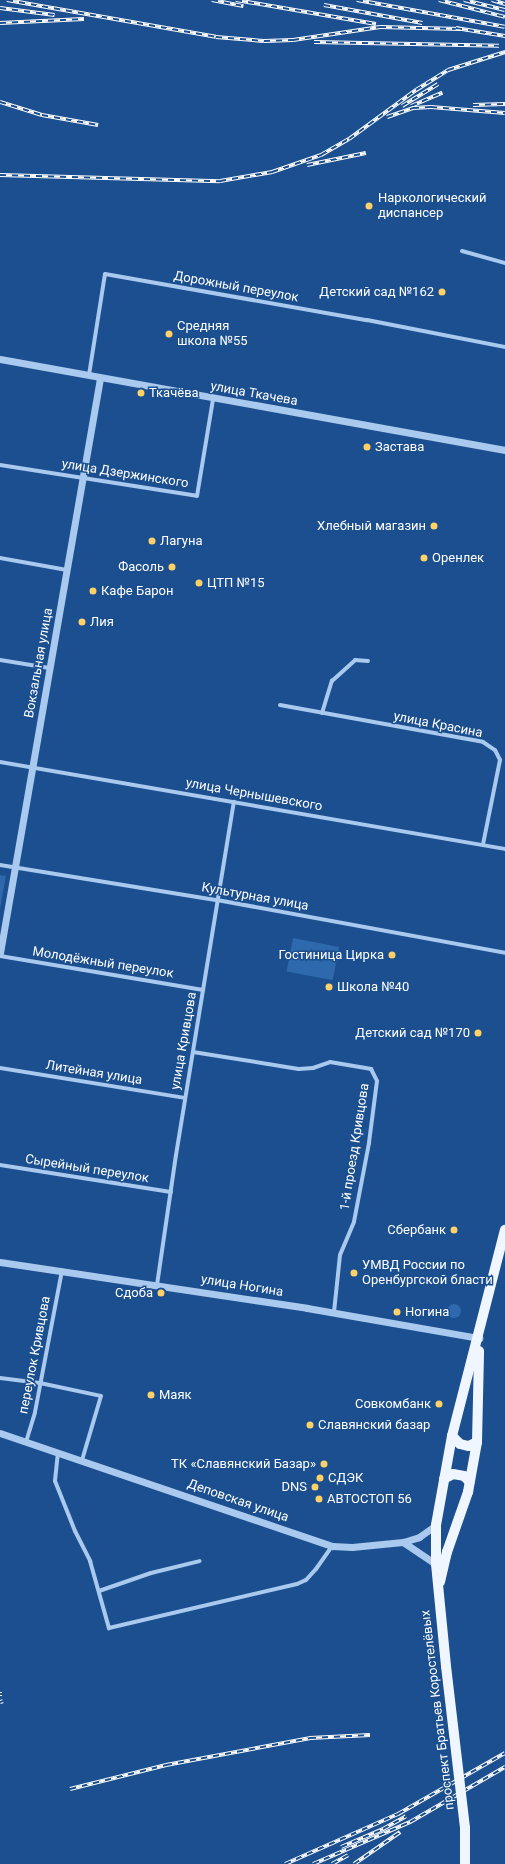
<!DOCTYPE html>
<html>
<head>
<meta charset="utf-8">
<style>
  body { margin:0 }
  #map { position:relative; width:505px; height:1864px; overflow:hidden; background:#1b4f8f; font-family:Roboto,sans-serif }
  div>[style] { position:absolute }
  .green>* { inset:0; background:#2e69ad; transform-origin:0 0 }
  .round { border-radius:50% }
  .minor>* { height:4px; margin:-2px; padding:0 2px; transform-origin:2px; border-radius:2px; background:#a9c9ee }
  .tertiary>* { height:7px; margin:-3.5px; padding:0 3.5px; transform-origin:3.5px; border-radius:3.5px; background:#a9c9ee }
  .primary>* { height:10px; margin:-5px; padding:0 5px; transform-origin:5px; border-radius:5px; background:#f0f6ff }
  .rail>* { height:3.5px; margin-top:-1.75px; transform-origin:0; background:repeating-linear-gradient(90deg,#1b4f8f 0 6px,#fff 0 12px); box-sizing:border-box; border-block:1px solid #fff }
  .primary-bridge>* { height:10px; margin:-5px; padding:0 5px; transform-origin:5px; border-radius:5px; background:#f0f6ff }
  .dots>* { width:11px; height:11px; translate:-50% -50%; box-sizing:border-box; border:2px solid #1b4f8f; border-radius:50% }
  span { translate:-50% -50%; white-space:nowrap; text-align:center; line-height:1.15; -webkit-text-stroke:3px #1b4f8f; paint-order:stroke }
  .poi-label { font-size:13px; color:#fff }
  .left { translate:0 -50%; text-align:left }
  .right { translate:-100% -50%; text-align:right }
  .street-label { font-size:13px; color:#fff }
</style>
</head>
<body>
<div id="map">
  <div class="green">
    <i style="clip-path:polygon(0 875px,6px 876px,0 909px)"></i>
    <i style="left:293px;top:938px;width:47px;height:34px;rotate:11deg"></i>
    <i class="round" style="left:447px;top:1304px;width:14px;height:14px"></i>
  </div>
  <div class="minor">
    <i style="left:462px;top:251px;width:45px;rotate:15.6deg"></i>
    <i style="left:89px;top:375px;width:102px;rotate:-81deg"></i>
    <i style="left:105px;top:274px;width:266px;rotate:10deg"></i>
    <i style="left:367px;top:320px;width:141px;rotate:11.1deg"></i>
    <i style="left:0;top:465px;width:199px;rotate:8.9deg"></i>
    <i style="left:197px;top:496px;width:98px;rotate:-80.6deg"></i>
    <i style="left:0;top:558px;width:68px;rotate:10.2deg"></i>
    <i style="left:0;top:660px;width:50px;rotate:9.3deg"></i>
    <i style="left:280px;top:705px;width:206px;rotate:10.3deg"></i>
    <i style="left:483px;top:742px;width:14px;rotate:34deg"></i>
    <i style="left:495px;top:750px;width:11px;rotate:63deg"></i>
    <i style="left:500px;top:760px;width:86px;rotate:101.4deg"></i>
    <i style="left:322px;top:713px;width:34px;rotate:-73deg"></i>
    <i style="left:332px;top:681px;width:31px;rotate:-42deg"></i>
    <i style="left:355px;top:660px;width:13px;rotate:4deg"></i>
    <i style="left:0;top:762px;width:512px;rotate:9.77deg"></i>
    <i style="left:0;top:865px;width:220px;rotate:9.2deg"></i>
    <i style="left:217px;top:900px;width:293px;rotate:10.4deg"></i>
    <i style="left:0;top:956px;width:206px;rotate:9.5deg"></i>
    <i style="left:193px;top:1052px;width:107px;rotate:9.1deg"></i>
    <i style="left:299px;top:1069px;width:14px;rotate:-4deg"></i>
    <i style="left:313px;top:1068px;width:18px;rotate:-19deg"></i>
    <i style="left:330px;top:1062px;width:42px;rotate:9.7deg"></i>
    <i style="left:371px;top:1069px;width:13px;rotate:63deg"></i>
    <i style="left:377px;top:1081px;width:63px;rotate:97.4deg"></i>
    <i style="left:369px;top:1143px;width:80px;rotate:100.8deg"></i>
    <i style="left:354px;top:1222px;width:36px;rotate:113deg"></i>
    <i style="left:340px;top:1255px;width:57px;rotate:96deg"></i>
    <i style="left:0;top:1068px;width:187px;rotate:9.2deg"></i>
    <i style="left:0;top:1165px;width:173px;rotate:9deg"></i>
    <i style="left:157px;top:1285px;width:131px;rotate:-81.7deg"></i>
    <i style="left:176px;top:1155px;width:358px;rotate:-80.7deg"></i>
    <i style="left:0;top:1378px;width:40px;rotate:7.1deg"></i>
    <i style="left:40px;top:1383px;width:62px;rotate:12deg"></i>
    <i style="left:101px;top:1396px;width:67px;rotate:106.5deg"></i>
    <i style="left:26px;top:1442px;width:31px;rotate:-73deg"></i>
    <i style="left:35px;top:1412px;width:144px;rotate:-79.2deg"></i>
    <i style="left:58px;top:1452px;width:29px;rotate:96deg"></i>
    <i style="left:55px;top:1481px;width:54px;rotate:68.2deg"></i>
    <i style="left:75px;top:1531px;width:34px;rotate:63deg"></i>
    <i style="left:90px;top:1561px;width:70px;rotate:74.2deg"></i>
    <i style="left:109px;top:1628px;width:193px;rotate:-13.2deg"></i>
    <i style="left:297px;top:1584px;width:10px;rotate:-24deg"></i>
    <i style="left:306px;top:1580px;width:15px;rotate:-48deg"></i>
    <i style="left:316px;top:1569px;width:28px;rotate:-55deg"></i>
    <i style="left:99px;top:1591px;width:55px;rotate:-19.1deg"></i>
    <i style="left:151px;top:1573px;width:50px;rotate:-13.8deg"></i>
  </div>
  <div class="tertiary">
    <i style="left:0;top:359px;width:513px;rotate:10.21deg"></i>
    <i style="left:0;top:953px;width:584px;rotate:-80.13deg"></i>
    <i style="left:0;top:1262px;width:310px;rotate:8.5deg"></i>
    <i style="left:307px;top:1308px;width:175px;rotate:9.9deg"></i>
    <i style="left:0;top:1433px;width:351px;rotate:18.8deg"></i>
    <i style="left:332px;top:1546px;width:20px;rotate:3deg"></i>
    <i style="left:352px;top:1547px;width:51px;rotate:-5.6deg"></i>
    <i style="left:403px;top:1542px;width:17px;rotate:-17deg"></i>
    <i style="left:419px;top:1537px;width:21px;rotate:-35deg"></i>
    <i style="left:403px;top:1542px;width:40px;rotate:34deg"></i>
  </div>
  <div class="primary">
    <i style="left:452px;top:1436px;width:11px;rotate:45deg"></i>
    <i style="left:460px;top:1444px;width:9px;rotate:13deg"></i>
    <i style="left:469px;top:1446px;width:9px;rotate:-27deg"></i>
    <i style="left:444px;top:1479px;width:10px;rotate:-29deg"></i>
    <i style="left:453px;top:1474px;width:11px;rotate:10deg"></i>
    <i style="left:464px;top:1476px;width:8px;rotate:45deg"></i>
    <i style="left:440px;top:1582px;width:31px;rotate:-77deg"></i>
    <i style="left:447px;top:1552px;width:64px;rotate:-70.7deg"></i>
    <i style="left:468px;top:1492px;width:51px;rotate:-79.8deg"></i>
    <i style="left:477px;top:1442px;width:91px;rotate:-88.7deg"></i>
    <i style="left:446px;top:1666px;width:102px;rotate:-95.6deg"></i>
    <i style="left:436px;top:1564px;width:39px;rotate:-90deg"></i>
    <i style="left:436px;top:1525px;width:90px;rotate:-79.8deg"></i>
    <i style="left:452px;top:1436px;width:213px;rotate:-75.6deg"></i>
    <i style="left:465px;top:1864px;width:36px;rotate:-90deg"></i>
  </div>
  <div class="rail">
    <i style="left:7px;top:0;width:212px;rotate:10deg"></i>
    <i style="left:216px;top:37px;width:48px;rotate:4.8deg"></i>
    <i style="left:264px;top:41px;width:29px;rotate:-2deg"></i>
    <i style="left:293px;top:40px;width:88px;rotate:-8.5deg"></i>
    <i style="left:380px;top:27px;width:81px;rotate:1.4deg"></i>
    <i style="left:212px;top:0;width:32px;rotate:11deg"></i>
    <i style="left:236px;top:0;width:142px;rotate:9.7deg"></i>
    <i style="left:357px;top:0;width:150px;rotate:10.3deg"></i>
    <i style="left:439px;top:0;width:68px;rotate:14.4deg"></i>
    <i style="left:464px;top:0;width:42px;rotate:13.7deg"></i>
    <i style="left:492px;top:0;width:14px;rotate:17deg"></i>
    <i style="left:324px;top:5px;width:100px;rotate:10.4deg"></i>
    <i style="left:0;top:8px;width:55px;rotate:7.3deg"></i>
    <i style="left:0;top:23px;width:84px;rotate:-2.7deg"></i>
    <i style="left:456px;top:28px;width:50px;rotate:9.3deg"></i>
    <i style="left:314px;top:42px;width:185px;rotate:1.2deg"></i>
    <i style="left:0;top:102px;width:44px;rotate:17.2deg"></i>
    <i style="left:42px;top:115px;width:57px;rotate:10.1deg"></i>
    <i style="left:473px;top:105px;width:32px;rotate:-2deg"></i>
    <i style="left:402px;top:106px;width:42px;rotate:-31.4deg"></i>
    <i style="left:411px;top:106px;width:34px;rotate:-23deg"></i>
    <i style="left:387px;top:117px;width:28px;rotate:-19deg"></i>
    <i style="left:413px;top:108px;width:18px;rotate:-3deg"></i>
    <i style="left:431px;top:107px;width:74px;rotate:4.6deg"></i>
    <i style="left:307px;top:165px;width:60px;rotate:-11.5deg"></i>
    <i style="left:0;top:175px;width:220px;rotate:1.6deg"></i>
    <i style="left:220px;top:181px;width:53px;rotate:-9.8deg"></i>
    <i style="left:272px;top:172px;width:52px;rotate:-19.1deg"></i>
    <i style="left:321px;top:155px;width:32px;rotate:-30deg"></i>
    <i style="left:349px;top:139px;width:83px;rotate:-36.2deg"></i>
    <i style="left:416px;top:90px;width:38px;rotate:-32deg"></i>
    <i style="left:448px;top:70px;width:60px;rotate:-17.5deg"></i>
    <i style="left:0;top:1694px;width:2px"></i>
    <i style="left:0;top:1702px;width:3px;rotate:-18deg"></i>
    <i style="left:70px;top:1789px;width:99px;rotate:-14deg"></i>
    <i style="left:166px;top:1765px;width:147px;rotate:-10.6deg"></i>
    <i style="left:310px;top:1738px;width:60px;rotate:-2.9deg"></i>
    <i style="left:341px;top:1847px;width:46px;rotate:-23.2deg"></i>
    <i style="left:383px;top:1829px;width:26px;rotate:-29deg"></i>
    <i style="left:285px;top:1864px;width:124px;rotate:-23.9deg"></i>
    <i style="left:398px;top:1814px;width:123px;rotate:-29.7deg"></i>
    <i style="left:313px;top:1864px;width:106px;rotate:-23.4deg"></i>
    <i style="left:410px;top:1822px;width:110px;rotate:-30.1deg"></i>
    <i style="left:332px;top:1864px;width:18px;rotate:-29deg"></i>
    <i style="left:354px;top:1864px;width:56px;rotate:-34.8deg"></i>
  </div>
  <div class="primary-bridge">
    <i style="left:446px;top:1666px;width:163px;rotate:83.3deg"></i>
  </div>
  <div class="dots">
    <i style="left:369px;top:206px;background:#ffd166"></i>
    <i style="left:442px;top:292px;background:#ffd166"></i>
    <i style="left:169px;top:334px;background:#ffd166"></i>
    <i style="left:141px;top:393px;background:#ffd166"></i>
    <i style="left:367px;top:447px;background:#ffd166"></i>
    <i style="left:434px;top:526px;background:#ffd166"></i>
    <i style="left:152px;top:541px;background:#ffd166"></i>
    <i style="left:424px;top:558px;background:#ffd166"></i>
    <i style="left:172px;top:567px;background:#ffd166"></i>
    <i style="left:199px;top:583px;background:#ffd166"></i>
    <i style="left:93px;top:591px;background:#ffd166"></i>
    <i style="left:82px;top:622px;background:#ffd166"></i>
    <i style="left:392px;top:955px;background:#ffd166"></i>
    <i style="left:329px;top:987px;background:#ffd166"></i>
    <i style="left:478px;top:1033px;background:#ffd166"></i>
    <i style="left:454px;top:1230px;background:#ffd166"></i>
    <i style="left:354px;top:1273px;background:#ffd166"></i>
    <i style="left:161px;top:1293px;background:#ffd166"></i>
    <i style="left:397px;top:1312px;background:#ffd166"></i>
    <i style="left:151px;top:1395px;background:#ffd166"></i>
    <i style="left:439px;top:1404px;background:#ffd166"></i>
    <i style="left:310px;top:1425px;background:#ffd166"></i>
    <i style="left:324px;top:1464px;background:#ffd166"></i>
    <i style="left:320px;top:1478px;background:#ffd166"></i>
    <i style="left:315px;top:1487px;background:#ffd166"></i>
    <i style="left:319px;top:1499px;background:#ffd166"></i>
  </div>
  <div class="poi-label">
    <span class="left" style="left:378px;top:206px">Наркологический<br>диспансер</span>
    <span class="right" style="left:434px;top:292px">Детский сад №162</span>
    <span class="left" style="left:177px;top:334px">Средняя<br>школа №55</span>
    <span class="left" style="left:149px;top:393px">Ткачёва</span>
    <span class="left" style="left:375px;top:447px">Застава</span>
    <span class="right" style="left:426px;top:526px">Хлебный магазин</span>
    <span class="left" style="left:160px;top:541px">Лагуна</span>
    <span class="left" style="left:432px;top:558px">Оренлек</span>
    <span class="right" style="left:164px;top:567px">Фасоль</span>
    <span class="left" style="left:207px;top:583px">ЦТП №15</span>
    <span class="left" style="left:101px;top:591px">Кафе Барон</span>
    <span class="left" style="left:90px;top:622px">Лия</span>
    <span class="right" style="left:384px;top:955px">Гостиница Цирка</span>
    <span class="left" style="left:337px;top:987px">Школа №40</span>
    <span class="right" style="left:470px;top:1033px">Детский сад №170</span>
    <span class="right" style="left:446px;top:1230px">Сбербанк</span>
    <span class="left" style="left:362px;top:1273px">УМВД России по<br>Оренбургской бласти</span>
    <span class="right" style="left:153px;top:1293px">Сдоба</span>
    <span class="left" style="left:405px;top:1312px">Ногина</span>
    <span class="left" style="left:159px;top:1395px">Маяк</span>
    <span class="right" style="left:431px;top:1404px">Совкомбанк</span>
    <span class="left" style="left:318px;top:1425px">Славянский базар</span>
    <span class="right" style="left:316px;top:1464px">ТК «Славянский Базар»</span>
    <span class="left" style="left:328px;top:1478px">СДЭК</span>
    <span class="right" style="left:307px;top:1487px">DNS</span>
    <span class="left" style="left:327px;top:1499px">АВТОСТОП 56</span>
  </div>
  <div class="street-label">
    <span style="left:236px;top:287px;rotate:10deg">Дорожный переулок</span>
    <span style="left:254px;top:394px;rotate:10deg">улица Ткачева</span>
    <span style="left:125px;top:474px;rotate:9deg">улица Дзержинского</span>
    <span style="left:39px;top:663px;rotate:-80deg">Вокзальная улица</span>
    <span style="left:438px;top:725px;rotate:11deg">улица Красина</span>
    <span style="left:254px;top:795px;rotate:10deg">улица Чернышевского</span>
    <span style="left:255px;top:897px;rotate:10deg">Культурная улица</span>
    <span style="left:103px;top:963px;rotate:9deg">Молодёжный переулок</span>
    <span style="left:184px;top:1041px;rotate:-80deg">улица Кривцова</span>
    <span style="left:94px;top:1073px;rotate:9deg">Литейная улица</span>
    <span style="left:355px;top:1147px;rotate:-81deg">1-й проезд Кривцова</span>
    <span style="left:87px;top:1169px;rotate:9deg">Сырейный переулок</span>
    <span style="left:242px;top:1286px;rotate:9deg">улица Ногина</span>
    <span style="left:35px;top:1355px;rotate:-79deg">переулок Кривцова</span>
    <span style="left:238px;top:1501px;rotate:19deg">Деповская улица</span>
    <span style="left:438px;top:1710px;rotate:-97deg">проспект Братьев Коростелёвых</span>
  </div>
</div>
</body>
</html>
